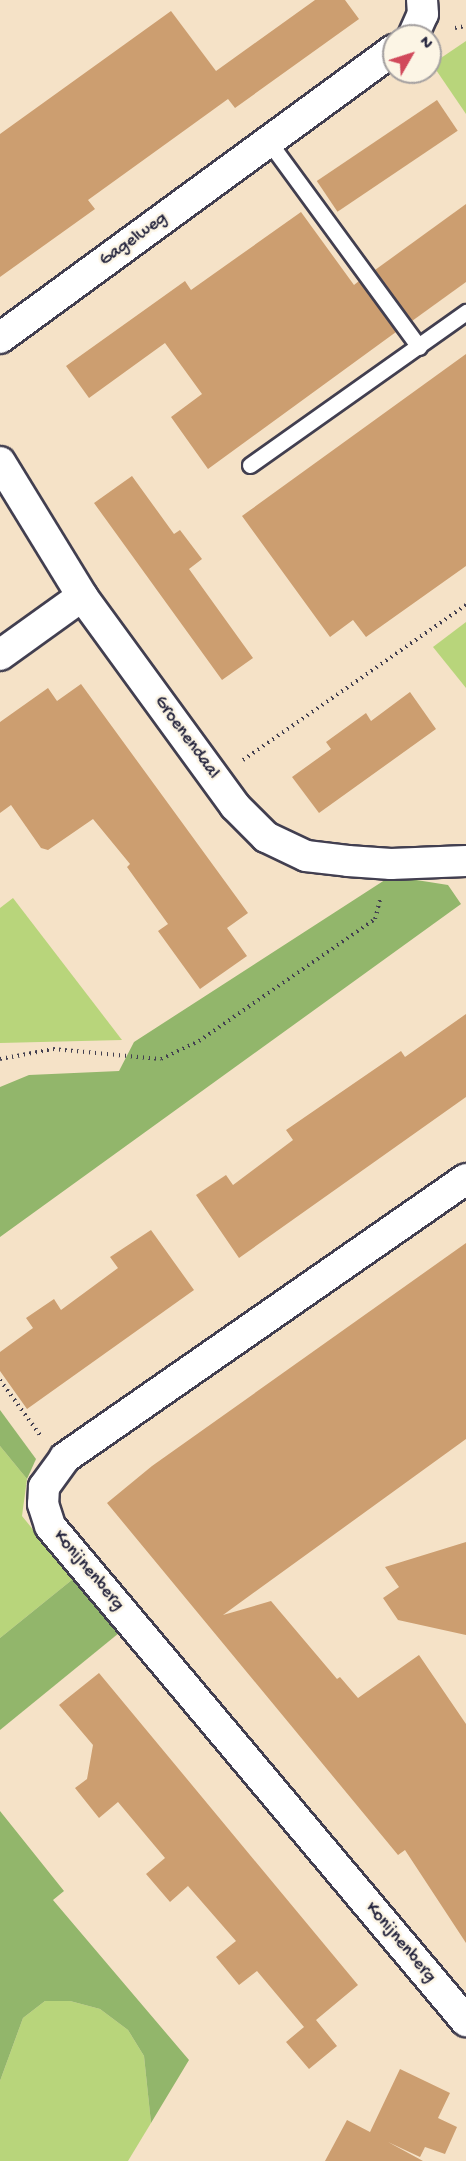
<!DOCTYPE html>
<html>
<head>
<meta charset="utf-8">
<style>
  body { margin:0 }
  #map { position:relative; width:466px; height:2161px; overflow:hidden; background:#f5e2c7; font-family:"Gochi Hand",sans-serif }
  div>[style] { position:absolute }
  .green>* { inset:0; background:#b8d57b }
  .forest>* { inset:0; background:#92b66b }
  .building>* { inset:0; background:#cc9e70; transform-origin:0 0 }
  .path>* { height:4px; margin-top:-2px; transform-origin:0; background:repeating-linear-gradient(90deg,#423f50 0 1.5px,transparent 0 6px) }
  .roads { filter:drop-shadow(2px 0 #423f50) drop-shadow(-2px 0 #423f50) drop-shadow(0 2px #423f50) drop-shadow(0 -2px #423f50) }
  .service>* { height:15px; margin:-7.5px; padding:0 7.5px; transform-origin:7.5px; border-radius:7.5px; background:#fff }
  .minor>* { height:30px; margin:-15px; padding:0 15px; transform-origin:15px; border-radius:15px; background:#fff }
  span { translate:-50% -50%; white-space:nowrap; text-align:center; line-height:1.15; -webkit-text-stroke:5px #fcf5e5; paint-order:stroke }
  .street-label { font-size:18px; color:#22223b }
  .north { position:absolute; left:382px; top:24px; width:60px; height:60px; box-sizing:border-box; background:#fcf5e5; border:2px solid #a5a1a1; border-radius:50%; rotate:51deg; font-size:16px; font-weight:700; line-height:24px; text-align:center; color:#22223b }
  .north::after { content:''; display:block; margin:auto; width:21px; height:27px; background:#d1495b; clip-path:polygon(50% 0,100% 100%,50% 72%,0 100%) }
</style>
</head>
<body>
<div id="map">
  <div class="green">
    <i style="clip-path:polygon(466px 41px,466px 114px,432px 64px)"></i>
    <i style="clip-path:polygon(466px 622px,466px 688px,433px 647px)"></i>
    <i style="clip-path:polygon(13px 898px,122px 1040px,0 1043px,0 908px)"></i>
    <i style="clip-path:polygon(0 1446px,27px 1479px,22px 1516px,73px 1579px,0 1638px)"></i>
    <i style="clip-path:polygon(45px 2001px,70px 2001px,100px 2009px,128px 2030px,144px 2056px,151px 2123px,128px 2161px,0 2161px,0 2081px,23px 2018px)"></i>
  </div>
  <div class="forest">
    <i style="clip-path:polygon(391px 876px,448px 885px,461px 904px,0 1237px,0 1087px,29px 1075px,119px 1071px,134px 1042px)"></i>
    <i style="clip-path:polygon(0 1410px,36px 1459px,27px 1479px,0 1446px)"></i>
    <i style="clip-path:polygon(73px 1579px,119px 1633px,0 1730px,0 1638px)"></i>
    <i style="clip-path:polygon(0 1811px,64px 1891px,53px 1900px,189px 2060px,151px 2123px,144px 2056px,128px 2030px,100px 2009px,70px 2001px,45px 2001px,23px 2018px,0 2081px)"></i>
  </div>
  <div class="building">
    <i style="clip-path:polygon(315px 0,345px 0,359px 19px,235px 108px,228px 99px,174px 138px,88px 200px,95px 209px,0 277px,0 134px,171px 11px,216px 71px)"></i>
    <i style="left:437px;top:100px;width:37px;height:145px;rotate:56deg"></i>
    <i style="clip-path:polygon(466px 204px,466px 282px,412px 321px,375px 270px)"></i>
    <i style="clip-path:polygon(301px 212px,354px 285px,359px 281px,396px 332px,208px 469px,171px 417px,202px 394px,165px 343px,89px 398px,66px 366px,185px 281px,191px 290px)"></i>
    <i style="clip-path:polygon(466px 354px,466px 566px,366px 637px,353px 620px,330px 637px,242px 516px)"></i>
    <i style="clip-path:polygon(132px 476px,174px 534px,180px 530px,202px 559px,189px 569px,253px 658px,222px 680px,94px 503px)"></i>
    <i style="clip-path:polygon(81px 684px,248px 913px,227px 928px,247px 956px,200px 989px,158px 931px,168px 924px,127px 867px,130px 864px,93px 819px,48px 850px,41px 848px,11px 805px,0 813px,0 722px,48px 688px,57px 701px)"></i>
    <i style="clip-path:polygon(410px 692px,436px 729px,319px 813px,292px 777px,331px 749px,326px 742px,366px 713px,371px 721px)"></i>
    <i style="clip-path:polygon(466px 1014px,466px 1097px,239px 1258px,196px 1195px,226px 1175px,233px 1185px,293px 1140px,286px 1130px,401px 1051px,405px 1057px)"></i>
    <i style="clip-path:polygon(151px 1230px,194px 1290px,27px 1409px,0 1371px,0 1352px,33px 1328px,26px 1318px,54px 1299px,61px 1310px,118px 1268px,110px 1257px)"></i>
    <i style="clip-path:polygon(466px 1243px,466px 1439px,223px 1615px,271px 1601px,337px 1679px,340px 1677px,358px 1698px,419px 1655px,466px 1724px,466px 1943px,405px 1850px,398px 1855px,107px 1503px,152px 1466px)"></i>
    <i style="clip-path:polygon(466px 1542px,466px 1635px,398px 1620px,383px 1598px,399px 1587px,385px 1567px)"></i>
    <i style="clip-path:polygon(99px 1673px,358px 1985px,316px 2020px,337px 2046px,309px 2069px,286px 2042px,304px 2027px,257px 1971px,239px 1985px,216px 1957px,236px 1941px,188px 1886px,170px 1902px,146px 1874px,165px 1858px,118px 1802px,99px 1818px,75px 1788px,87px 1779px,93px 1745px,59px 1705px)"></i>
    <i style="clip-path:polygon(400px 2069px,450px 2093px,438px 2118px,457px 2127px,445px 2154px,425px 2147px,420px 2157px,388px 2142px,423px 2161px,325px 2161px,347px 2120px,370px 2132px)"></i>
  </div>
  <div class="path">
    <i style="left:455px;top:28px;width:11px;rotate:-10deg"></i>
    <i style="left:243px;top:760px;width:272px;rotate:-34.8deg"></i>
    <i style="left:0;top:1059px;width:54px;rotate:-10.7deg"></i>
    <i style="left:53px;top:1049px;width:108px;rotate:5.3deg"></i>
    <i style="left:161px;top:1059px;width:42px;rotate:-25.3deg"></i>
    <i style="left:199px;top:1041px;width:214px;rotate:-34.7deg"></i>
    <i style="left:375px;top:919px;width:23px;rotate:-75deg"></i>
    <i style="left:0;top:1380px;width:68px;rotate:54deg"></i>
  </div>
  <div class="roads">
    <div class="service">
      <i style="left:269px;top:142px;width:254px;rotate:53.8deg"></i>
      <i style="left:250px;top:465px;width:265px;rotate:-35.3deg"></i>
    </div>
    <div class="minor">
      <i style="left:413px;top:36px;width:24px;rotate:-66deg"></i>
      <i style="left:423px;top:14px;width:14px;rotate:-94deg"></i>
      <i style="left:0;top:338px;width:488px;rotate:-36.2deg"></i>
      <i style="left:0;top:462px;width:157px;rotate:58.5deg"></i>
      <i style="left:82px;top:596px;width:260px;rotate:53.9deg"></i>
      <i style="left:235px;top:806px;width:44px;rotate:45deg"></i>
      <i style="left:266px;top:837px;width:44px;rotate:25.4deg"></i>
      <i style="left:306px;top:856px;width:42px;rotate:6.8deg"></i>
      <i style="left:348px;top:861px;width:43px;rotate:4deg"></i>
      <i style="left:391px;top:864px;width:75px;rotate:-2.3deg"></i>
      <i style="left:0;top:655px;width:101px;rotate:-35.7deg"></i>
      <i style="left:466px;top:1179px;width:489px;rotate:145.2deg"></i>
      <i style="left:65px;top:1458px;width:36px;rotate:126deg"></i>
      <i style="left:44px;top:1487px;width:17px;rotate:93deg"></i>
      <i style="left:43px;top:1504px;width:23px;rotate:72deg"></i>
      <i style="left:50px;top:1526px;width:647px;rotate:49.96deg"></i>
    </div>
  </div>
  <div class="street-label">
    <span style="left:134px;top:240px;rotate:-36deg">Gagelweg</span>
    <span style="left:186px;top:738px;rotate:54deg">Groenendaal</span>
    <span style="left:88px;top:1571px;rotate:50deg">Konijnenberg</span>
    <span style="left:400px;top:1943px;rotate:50deg">Konijnenberg</span>
  </div>
  <div class="north">N</div>
</div>
</body>
</html>
